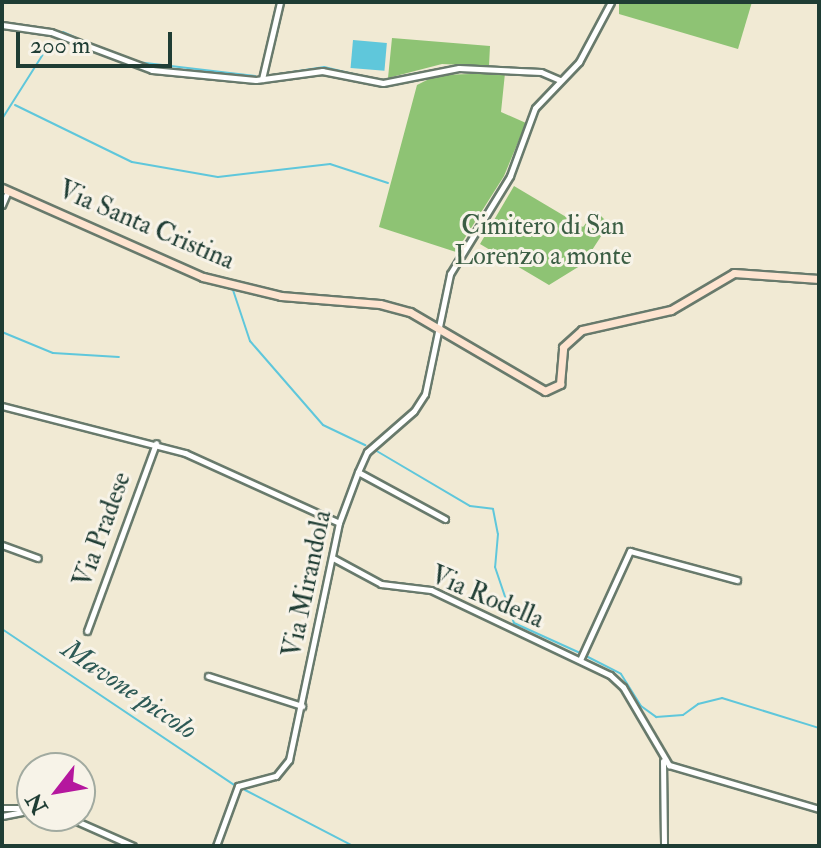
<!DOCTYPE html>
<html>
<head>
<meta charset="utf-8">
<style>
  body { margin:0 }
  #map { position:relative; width:821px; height:848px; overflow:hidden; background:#f1ead4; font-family:"IM FELL Double Pica",serif }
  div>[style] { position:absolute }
  .green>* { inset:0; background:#8ec374 }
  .water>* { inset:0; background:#5fc7db; transform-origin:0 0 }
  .stream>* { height:2px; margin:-1px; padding:0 1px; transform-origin:1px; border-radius:1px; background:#5fc7db }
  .roads { filter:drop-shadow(2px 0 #687a6c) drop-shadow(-2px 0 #687a6c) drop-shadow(0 2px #687a6c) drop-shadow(0 -2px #687a6c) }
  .street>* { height:5px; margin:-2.5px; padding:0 2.5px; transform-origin:2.5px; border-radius:2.5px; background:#fff }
  .secondary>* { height:7px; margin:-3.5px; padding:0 3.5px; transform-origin:3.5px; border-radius:3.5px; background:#fde4d0 }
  span { translate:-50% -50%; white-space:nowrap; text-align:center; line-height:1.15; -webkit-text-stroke:6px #f7f3e8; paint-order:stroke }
  .street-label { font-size:26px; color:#1f3d34 }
  .park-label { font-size:26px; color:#3b5e44 }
  .water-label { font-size:28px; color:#2c5955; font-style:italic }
  .frame { position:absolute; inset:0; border:4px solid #1f3d34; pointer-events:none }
  .north { position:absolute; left:16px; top:752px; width:80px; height:80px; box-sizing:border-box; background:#f7f3e8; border:2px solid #a1aaa0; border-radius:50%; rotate:239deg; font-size:22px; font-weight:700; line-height:32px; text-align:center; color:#1f3d34 }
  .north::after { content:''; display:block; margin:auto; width:28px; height:36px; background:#b5179e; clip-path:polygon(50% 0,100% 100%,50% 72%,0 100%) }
  .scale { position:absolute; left:16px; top:32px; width:156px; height:36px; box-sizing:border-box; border:4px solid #1f3d34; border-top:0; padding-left:10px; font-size:24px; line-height:28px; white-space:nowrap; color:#1f3d34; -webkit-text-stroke:6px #f7f3e8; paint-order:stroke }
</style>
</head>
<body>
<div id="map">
  <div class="green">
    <i style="clip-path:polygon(619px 2px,752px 2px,738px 49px,619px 14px)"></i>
    <i style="clip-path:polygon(392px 38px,490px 46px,489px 66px,442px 64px,388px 78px)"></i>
    <i style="clip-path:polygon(505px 73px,501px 112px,526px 123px,504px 176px,456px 252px,379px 227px,417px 85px,437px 75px)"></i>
    <i style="clip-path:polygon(514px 186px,583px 227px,596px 211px,609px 224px,583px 264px,549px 285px,480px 244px)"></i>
  </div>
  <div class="water">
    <i style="left:353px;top:40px;width:34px;height:28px;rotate:5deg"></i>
  </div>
  <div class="stream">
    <i style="left:63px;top:32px;width:34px;rotate:24deg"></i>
    <i style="left:137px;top:62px;width:119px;rotate:6.8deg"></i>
    <i style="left:266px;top:76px;width:59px;rotate:-8.8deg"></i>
    <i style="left:324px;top:67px;width:43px;rotate:13.4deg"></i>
    <i style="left:15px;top:105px;width:130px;rotate:26deg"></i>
    <i style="left:132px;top:162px;width:87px;rotate:9.9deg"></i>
    <i style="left:218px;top:177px;width:113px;rotate:-6.6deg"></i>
    <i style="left:330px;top:164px;width:61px;rotate:18.1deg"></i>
    <i style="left:2px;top:119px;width:90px;rotate:-57.7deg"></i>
    <i style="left:10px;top:197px;width:31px;rotate:21deg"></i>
    <i style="left:129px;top:248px;width:68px;rotate:24.3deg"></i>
    <i style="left:212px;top:283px;width:22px;rotate:18deg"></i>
    <i style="left:233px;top:290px;width:54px;rotate:71.6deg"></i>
    <i style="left:250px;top:341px;width:111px;rotate:49deg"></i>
    <i style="left:323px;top:425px;width:47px;rotate:25.5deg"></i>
    <i style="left:2px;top:332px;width:55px;rotate:22.4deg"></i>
    <i style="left:53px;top:353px;width:66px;rotate:3.5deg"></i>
    <i style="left:375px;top:450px;width:110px;rotate:30.5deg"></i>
    <i style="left:470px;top:506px;width:23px;rotate:7deg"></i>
    <i style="left:493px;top:509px;width:25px;rotate:79deg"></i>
    <i style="left:498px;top:534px;width:33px;rotate:95deg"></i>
    <i style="left:495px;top:567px;width:59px;rotate:71.3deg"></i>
    <i style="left:514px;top:623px;width:72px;rotate:24.4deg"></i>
    <i style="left:2px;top:629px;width:280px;rotate:33.9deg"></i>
    <i style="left:586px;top:656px;width:39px;rotate:27deg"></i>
    <i style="left:621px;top:674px;width:38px;rotate:58deg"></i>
    <i style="left:641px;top:706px;width:19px;rotate:36deg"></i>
    <i style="left:656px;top:717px;width:27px;rotate:-4deg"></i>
    <i style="left:683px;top:715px;width:19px;rotate:-36deg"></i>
    <i style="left:698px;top:704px;width:25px;rotate:-14deg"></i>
    <i style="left:722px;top:698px;width:102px;rotate:17.2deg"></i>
    <i style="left:245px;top:790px;width:122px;rotate:27.4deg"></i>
  </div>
  <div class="roads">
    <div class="street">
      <i style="left:2px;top:25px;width:49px;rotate:8.1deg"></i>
      <i style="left:51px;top:32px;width:108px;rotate:20.6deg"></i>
      <i style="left:152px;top:70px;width:104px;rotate:5.5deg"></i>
      <i style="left:256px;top:80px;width:67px;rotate:-7.8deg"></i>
      <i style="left:322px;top:71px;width:62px;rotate:11.1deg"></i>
      <i style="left:383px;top:83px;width:77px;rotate:-11.2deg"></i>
      <i style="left:459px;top:68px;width:82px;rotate:2.8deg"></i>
      <i style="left:541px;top:72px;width:21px;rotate:23deg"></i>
      <i style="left:262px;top:79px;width:79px;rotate:-76.8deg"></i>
      <i style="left:2px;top:205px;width:15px;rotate:-67deg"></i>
      <i style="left:2px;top:406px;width:189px;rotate:14.4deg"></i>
      <i style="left:185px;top:453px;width:169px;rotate:24.4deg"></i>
      <i style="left:358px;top:472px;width:99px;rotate:28.4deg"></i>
      <i style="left:2px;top:545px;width:38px;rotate:20deg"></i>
      <i style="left:333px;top:558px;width:55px;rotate:28.4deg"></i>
      <i style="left:381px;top:584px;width:50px;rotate:6.8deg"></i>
      <i style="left:431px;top:590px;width:198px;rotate:25.4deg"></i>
      <i style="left:610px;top:675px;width:18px;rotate:43deg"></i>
      <i style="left:623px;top:687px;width:91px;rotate:59.5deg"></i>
      <i style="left:669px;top:765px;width:156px;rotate:16.3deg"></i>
      <i style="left:87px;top:631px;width:200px;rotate:-69.8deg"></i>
      <i style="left:580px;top:660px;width:120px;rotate:-65.4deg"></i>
      <i style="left:630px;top:551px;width:111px;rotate:15.2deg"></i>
      <i style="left:208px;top:676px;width:99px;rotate:17.7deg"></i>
      <i style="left:663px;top:761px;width:85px;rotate:89.3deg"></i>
      <i style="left:2px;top:808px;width:30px"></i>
      <i style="left:2px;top:816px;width:31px;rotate:-11deg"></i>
      <i style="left:65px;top:816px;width:74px;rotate:23.8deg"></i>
      <i style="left:216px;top:846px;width:64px;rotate:-69.9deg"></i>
      <i style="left:238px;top:786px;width:39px;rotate:-15deg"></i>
      <i style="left:276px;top:776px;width:21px;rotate:-51deg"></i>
      <i style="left:289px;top:760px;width:242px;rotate:-78.1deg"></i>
      <i style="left:339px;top:523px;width:54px;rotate:-69.6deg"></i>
      <i style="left:358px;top:472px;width:22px;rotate:-66deg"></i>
      <i style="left:367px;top:452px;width:62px;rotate:-41.1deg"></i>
      <i style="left:414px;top:411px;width:20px;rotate:-57deg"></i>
      <i style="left:425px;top:394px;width:123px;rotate:-78.2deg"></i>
      <i style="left:450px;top:274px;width:115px;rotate:-58.5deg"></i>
      <i style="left:510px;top:176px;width:72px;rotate:-69.8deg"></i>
      <i style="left:535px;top:108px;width:64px;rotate:-46.3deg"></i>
      <i style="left:579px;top:62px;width:68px;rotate:-61.9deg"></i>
    </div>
    <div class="secondary">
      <i style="left:2px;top:188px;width:220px;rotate:23.9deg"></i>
      <i style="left:203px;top:277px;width:80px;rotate:13.7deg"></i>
      <i style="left:281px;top:296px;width:99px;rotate:4.6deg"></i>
      <i style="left:380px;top:304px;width:31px;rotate:15deg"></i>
      <i style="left:410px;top:312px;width:156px;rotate:30.3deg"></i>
      <i style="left:545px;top:391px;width:17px;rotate:-25deg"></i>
      <i style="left:560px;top:384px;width:37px;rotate:-85deg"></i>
      <i style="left:563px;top:347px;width:25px;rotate:-42deg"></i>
      <i style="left:582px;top:330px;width:91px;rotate:-12.7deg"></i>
      <i style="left:671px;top:310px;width:73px;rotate:-30.4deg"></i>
      <i style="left:734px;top:273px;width:85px;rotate:4deg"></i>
    </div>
  </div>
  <div class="street-label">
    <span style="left:146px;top:226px;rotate:23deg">Via Santa Cristina</span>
    <span style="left:103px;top:530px;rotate:-70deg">Via Pradese</span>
    <span style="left:308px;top:584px;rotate:-78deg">Via Mirandola</span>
    <span style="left:487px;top:598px;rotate:23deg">Via Rodella</span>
  </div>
  <div class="park-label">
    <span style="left:543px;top:242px">Cimitero di San<br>Lorenzo a monte</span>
  </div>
  <div class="water-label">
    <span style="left:129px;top:690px;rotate:34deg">Mavone piccolo</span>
  </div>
  <div class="frame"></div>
  <div class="north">N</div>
  <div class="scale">200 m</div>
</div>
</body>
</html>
